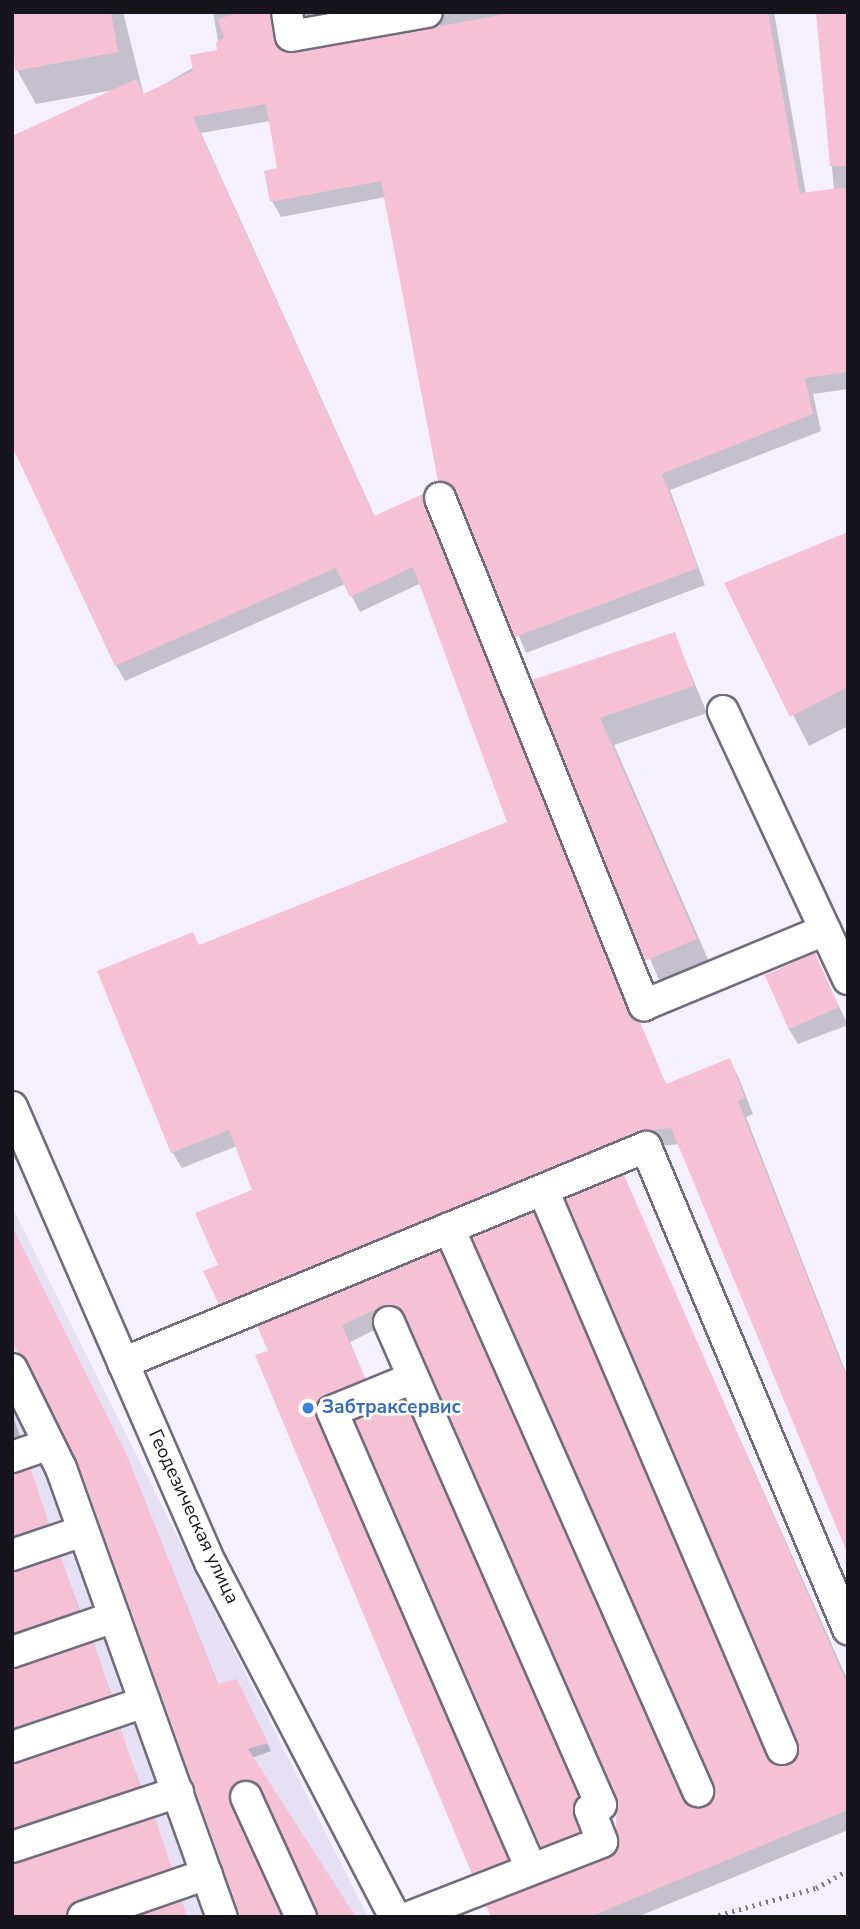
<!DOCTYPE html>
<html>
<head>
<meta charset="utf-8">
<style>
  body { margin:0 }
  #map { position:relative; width:860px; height:1929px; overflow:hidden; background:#f5f0ff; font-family:"Nunito Sans",sans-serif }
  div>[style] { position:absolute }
  .built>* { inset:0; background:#e6e0f4 }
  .shadow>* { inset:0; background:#0003 }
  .building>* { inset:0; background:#f6c1d5; transform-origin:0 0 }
  .path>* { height:4.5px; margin-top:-2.25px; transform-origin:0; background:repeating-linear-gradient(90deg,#7e7b85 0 2px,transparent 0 7px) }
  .roads { filter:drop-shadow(2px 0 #716c7c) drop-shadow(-2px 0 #716c7c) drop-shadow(0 2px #716c7c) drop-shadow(0 -2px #716c7c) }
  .minor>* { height:30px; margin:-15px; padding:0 15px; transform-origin:15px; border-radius:15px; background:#fff }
  .dots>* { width:19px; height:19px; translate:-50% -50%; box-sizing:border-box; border:4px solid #fff; border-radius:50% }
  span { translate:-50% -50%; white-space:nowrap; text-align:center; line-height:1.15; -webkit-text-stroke:5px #fff; paint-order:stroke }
  .shop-label { font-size:19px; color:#366cbe; font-weight:700 }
  .left { translate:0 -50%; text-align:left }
  .street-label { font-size:19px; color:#17151c }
  .frame { position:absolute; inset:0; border:14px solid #17151c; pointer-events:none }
</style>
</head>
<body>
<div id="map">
  <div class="built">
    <i style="clip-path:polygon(12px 1204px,14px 1211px,368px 1917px,12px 1917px)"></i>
  </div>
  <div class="shadow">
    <i style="clip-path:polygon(12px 12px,123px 12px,144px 96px,220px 52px,213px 12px,293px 12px,278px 31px,282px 51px,293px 55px,439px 27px,443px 16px,438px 12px,774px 12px,806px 194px,834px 190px,818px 12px,848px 12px,848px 389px,813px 394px,821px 431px,670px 490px,705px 585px,526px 653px,464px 506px,440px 480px,386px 197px,281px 217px,272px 201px,279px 170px,270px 121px,201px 133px,375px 517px,432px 513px,631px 1017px,667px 1085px,729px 1060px,738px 1076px,753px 1114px,746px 1117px,848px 1378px,848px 1552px,680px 1144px,649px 1147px,230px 1320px,220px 1304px,221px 1266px,255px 1191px,237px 1146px,182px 1168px,172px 1152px,200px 947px,509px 823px,421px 583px,360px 612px,345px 584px,125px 681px,116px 665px,114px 90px,36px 104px,17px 70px)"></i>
    <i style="clip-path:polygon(300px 12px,425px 12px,316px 31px)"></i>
    <i style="clip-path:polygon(848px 534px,848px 726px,809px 746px,726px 584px)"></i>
    <i style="clip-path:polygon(674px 634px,707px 713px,614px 745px,711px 966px,662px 987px,534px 681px)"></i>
    <i style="clip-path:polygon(814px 955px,848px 1025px,798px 1044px,787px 1026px)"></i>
    <i style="clip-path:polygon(623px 1177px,848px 1681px,848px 1830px,637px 1917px,493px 1917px,617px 1855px,619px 1798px,413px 1330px,393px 1321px,350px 1342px,372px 1395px,327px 1416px,324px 1435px,516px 1877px,483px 1889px,270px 1352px,439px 1253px,684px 1801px,705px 1809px,714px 1802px,716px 1784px,533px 1215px,768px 1759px,788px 1767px,798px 1760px,800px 1742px)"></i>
    <i style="clip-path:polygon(12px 1228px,130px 1464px,219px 1686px,242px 1690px,271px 1751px,252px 1758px,353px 1917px,316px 1917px,319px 1910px,267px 1797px,254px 1788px,243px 1790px,234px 1814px,243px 1917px)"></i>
    <i style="clip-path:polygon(12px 1413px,23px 1445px,12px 1450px)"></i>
    <i style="clip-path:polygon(410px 1415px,582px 1807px,577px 1818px,583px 1841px,547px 1855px)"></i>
    <i style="clip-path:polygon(30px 1471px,52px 1533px,12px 1548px,12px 1475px)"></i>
    <i style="clip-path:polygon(61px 1559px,83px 1619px,12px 1644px,12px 1571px)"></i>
    <i style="clip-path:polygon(93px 1645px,115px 1704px,12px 1738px,12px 1668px)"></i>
    <i style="clip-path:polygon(120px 1731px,144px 1795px,12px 1838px,12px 1763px)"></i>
    <i style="clip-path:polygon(154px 1820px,175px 1877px,77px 1917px,12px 1917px,12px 1863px)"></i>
  </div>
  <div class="building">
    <i style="clip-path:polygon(12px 12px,111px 12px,118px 52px,15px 71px)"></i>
    <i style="clip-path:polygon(241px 12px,270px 12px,277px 47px,293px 53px,517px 12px,768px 12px,800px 193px,848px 187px,848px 372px,805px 378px,813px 414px,662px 474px,698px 568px,515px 637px,456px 491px,438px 481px,381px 181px,270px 202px,264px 171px,277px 168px,266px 104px,193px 117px,374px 516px,423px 494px,628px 1012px,640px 1022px,666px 1084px,730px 1058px,745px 1098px,738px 1101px,848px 1381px,848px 1555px,671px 1128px,639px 1131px,219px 1305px,203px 1271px,218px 1265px,195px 1213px,252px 1190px,229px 1130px,171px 1153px,97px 971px,193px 932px,199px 945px,507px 822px,413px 567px,350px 597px,336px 568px,115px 666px,12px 446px,12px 136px,136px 79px,143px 94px,193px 71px,190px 55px,217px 50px,216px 42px,224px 38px,218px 19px)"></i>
    <i style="clip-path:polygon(816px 12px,848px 12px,848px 166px,830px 166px)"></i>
    <i style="clip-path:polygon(848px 532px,848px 687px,790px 717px,724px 583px)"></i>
    <i style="clip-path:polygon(675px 632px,694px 686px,600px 718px,697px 939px,645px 961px,532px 680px)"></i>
    <i style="left:815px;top:953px;width:59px;height:55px;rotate:66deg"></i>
    <i style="clip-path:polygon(624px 1175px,848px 1686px,848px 1810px,589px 1917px,491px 1917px,486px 1906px,615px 1853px,617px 1798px,405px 1315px,383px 1306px,342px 1325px,365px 1379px,319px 1400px,316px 1417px,508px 1860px,472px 1874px,255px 1355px,268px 1351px,257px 1326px,440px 1251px,682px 1798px,704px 1807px,712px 1801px,714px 1784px,472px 1238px,534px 1212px,766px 1756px,788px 1765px,796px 1759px,798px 1742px,566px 1199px)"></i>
    <i style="clip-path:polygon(12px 1226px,126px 1453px,218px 1684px,237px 1679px,268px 1743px,248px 1749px,356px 1917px,318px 1917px,262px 1790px,247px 1780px,231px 1787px,230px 1804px,282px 1917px,241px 1917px,83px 1476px,12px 1341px)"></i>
    <i style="clip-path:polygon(406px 1404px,579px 1797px,573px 1808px,580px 1832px,541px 1847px,355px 1420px)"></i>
    <i style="clip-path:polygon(31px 1469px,49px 1524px,12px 1536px,12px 1474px)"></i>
    <i style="clip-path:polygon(61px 1557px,79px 1610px,12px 1633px,12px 1572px)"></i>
    <i style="clip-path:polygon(94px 1642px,111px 1695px,12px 1728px,12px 1669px)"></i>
    <i style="clip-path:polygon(121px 1729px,140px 1786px,12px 1828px,12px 1764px)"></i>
    <i style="clip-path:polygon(155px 1818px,172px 1868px,77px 1900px,66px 1917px,12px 1917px,12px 1864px)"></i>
    <i style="clip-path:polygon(182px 1901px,187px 1917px,137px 1917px)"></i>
  </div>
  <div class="path">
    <i style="left:712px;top:1917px;width:108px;rotate:-15.6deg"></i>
    <i style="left:816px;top:1888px;width:37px;rotate:-29deg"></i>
  </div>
  <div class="roads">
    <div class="minor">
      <i style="left:287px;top:12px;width:24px;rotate:81deg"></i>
      <i style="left:291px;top:36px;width:138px;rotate:-10deg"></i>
      <i style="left:440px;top:498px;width:547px;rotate:68.08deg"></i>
      <i style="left:644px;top:1005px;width:196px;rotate:-22.5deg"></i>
      <i style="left:723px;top:711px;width:296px;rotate:65deg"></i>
      <i style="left:12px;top:1107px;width:498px;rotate:66.5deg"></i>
      <i style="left:211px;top:1564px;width:398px;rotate:62.5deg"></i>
      <i style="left:543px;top:1190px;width:608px;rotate:66.85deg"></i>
      <i style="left:449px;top:1228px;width:616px;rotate:66.14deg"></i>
      <i style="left:389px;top:1322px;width:527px;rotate:66.3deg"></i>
      <i style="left:601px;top:1805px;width:12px;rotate:156deg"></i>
      <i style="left:590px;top:1810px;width:34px;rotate:69deg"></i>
      <i style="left:602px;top:1842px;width:206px;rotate:158.7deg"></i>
      <i style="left:123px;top:1363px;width:566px;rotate:-22.44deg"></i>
      <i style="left:646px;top:1147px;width:523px;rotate:67.26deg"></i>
      <i style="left:12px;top:1369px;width:110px;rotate:63.7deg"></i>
      <i style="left:61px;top:1468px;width:477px;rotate:70.3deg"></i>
      <i style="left:413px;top:1378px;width:87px;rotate:157.8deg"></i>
      <i style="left:332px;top:1411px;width:499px;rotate:66.5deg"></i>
      <i style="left:12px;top:1457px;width:39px;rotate:-19deg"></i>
      <i style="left:12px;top:1555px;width:75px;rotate:-18.7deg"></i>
      <i style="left:12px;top:1652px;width:108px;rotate:-18.9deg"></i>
      <i style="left:12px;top:1747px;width:140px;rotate:-18.7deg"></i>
      <i style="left:246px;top:1797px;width:132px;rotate:65.4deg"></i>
      <i style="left:12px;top:1847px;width:175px;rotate:-18.3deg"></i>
      <i style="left:83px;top:1917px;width:131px;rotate:-19.1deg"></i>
    </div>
  </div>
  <div class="dots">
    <i style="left:308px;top:1408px;background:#3f7fe0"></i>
  </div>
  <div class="shop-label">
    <span class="left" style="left:322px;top:1408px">Забтраксервис</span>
  </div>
  <div class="street-label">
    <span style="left:193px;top:1517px;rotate:65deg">Геодезическая улица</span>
  </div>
  <div class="frame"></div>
</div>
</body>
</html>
